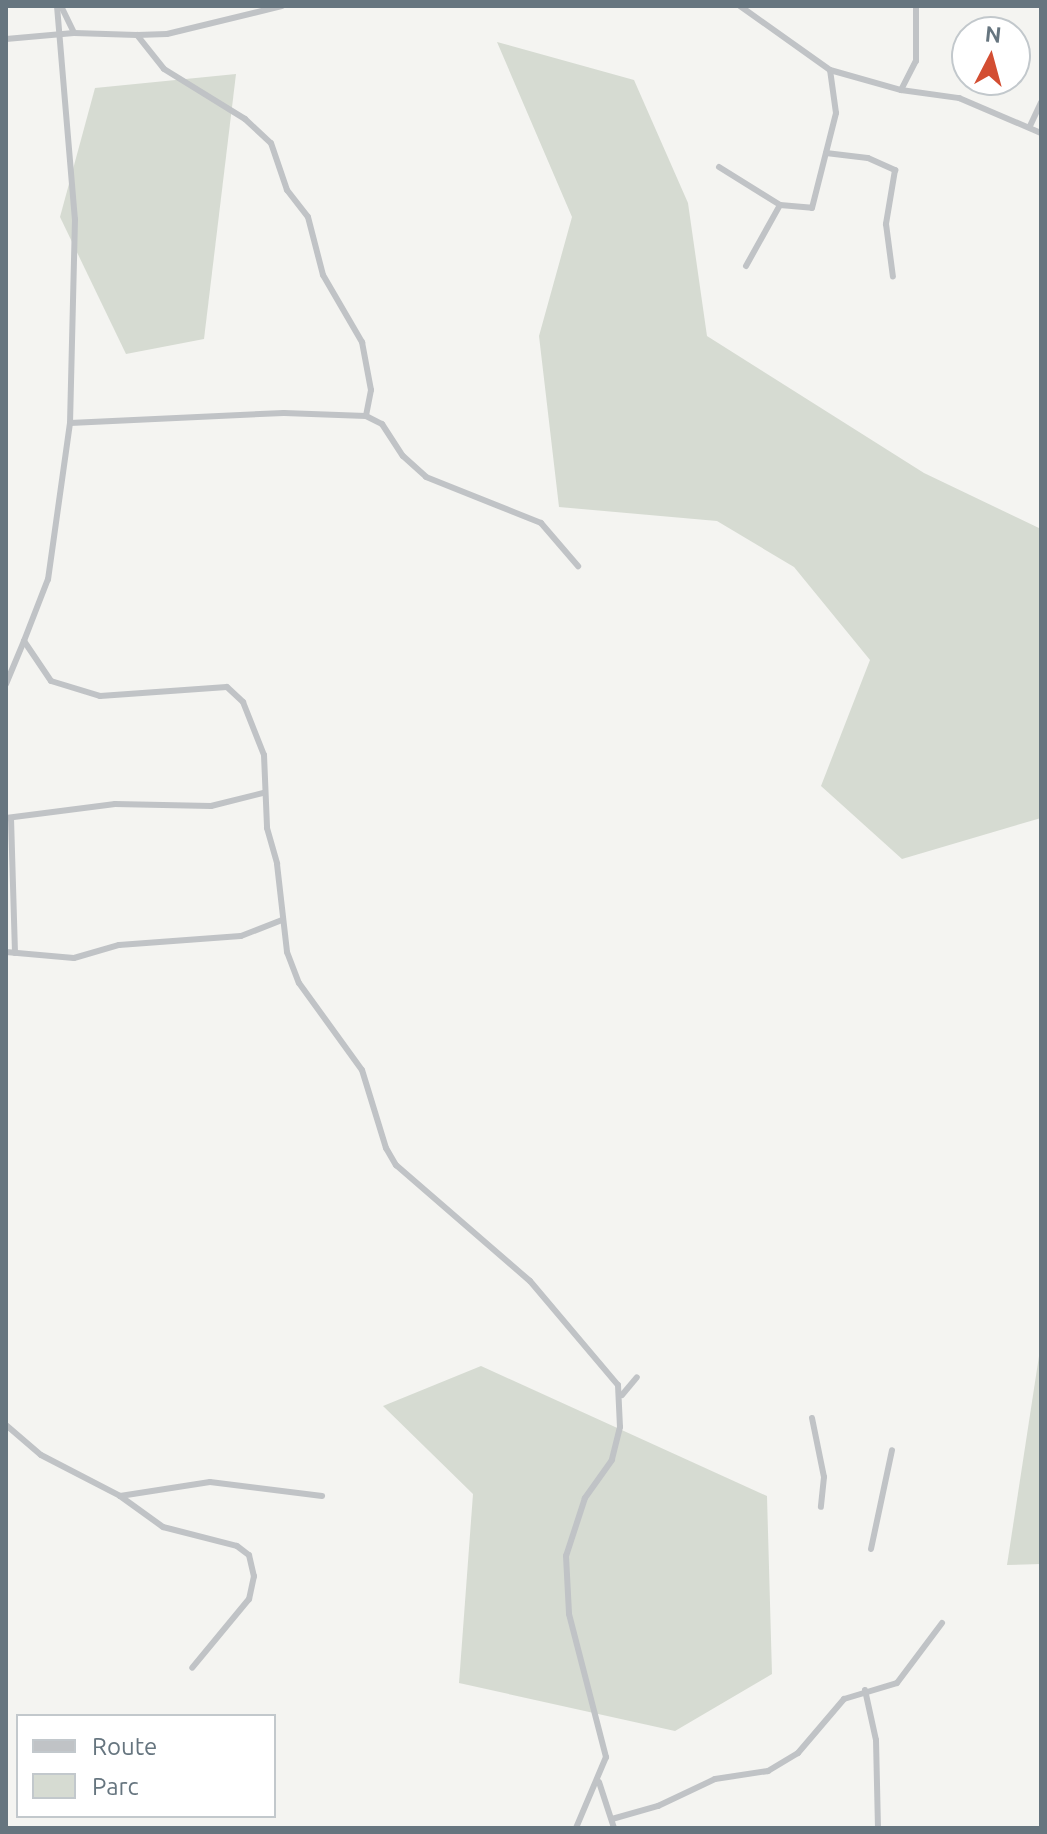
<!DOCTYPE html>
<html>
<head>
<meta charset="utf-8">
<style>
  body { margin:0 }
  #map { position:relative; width:1047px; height:1834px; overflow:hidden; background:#f4f4f1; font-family:Ubuntu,sans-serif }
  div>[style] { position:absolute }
  .green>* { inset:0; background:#d6dbd2 }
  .minor>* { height:6px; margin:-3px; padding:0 3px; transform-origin:3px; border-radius:3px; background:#c0c3c6 }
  span { translate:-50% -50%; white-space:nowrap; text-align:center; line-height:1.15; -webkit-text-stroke:8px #fff; paint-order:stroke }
  .frame { position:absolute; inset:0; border:8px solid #66757f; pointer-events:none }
  .legend { position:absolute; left:16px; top:1714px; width:260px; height:104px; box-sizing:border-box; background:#fff; border:2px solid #c2c8cc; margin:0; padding:10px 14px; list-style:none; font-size:24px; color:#66757f }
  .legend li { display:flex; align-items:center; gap:16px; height:40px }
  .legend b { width:40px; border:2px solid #c2c8cc }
  .north { position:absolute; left:951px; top:16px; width:80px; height:80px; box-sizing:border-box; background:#fff; border:2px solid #c2c8cc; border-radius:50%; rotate:6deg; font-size:22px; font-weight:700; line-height:32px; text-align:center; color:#66757f }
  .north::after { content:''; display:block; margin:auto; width:28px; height:36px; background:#d34e32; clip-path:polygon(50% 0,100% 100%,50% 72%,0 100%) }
</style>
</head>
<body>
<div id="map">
  <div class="green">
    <i style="clip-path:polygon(497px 42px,634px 80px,688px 203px,707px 336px,924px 473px,1041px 529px,1041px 818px,902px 859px,821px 786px,870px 660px,794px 567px,717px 521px,559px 507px,539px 336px,572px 217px)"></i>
    <i style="clip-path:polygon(236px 74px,204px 339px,126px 354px,60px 217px,95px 88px)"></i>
    <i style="clip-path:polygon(1041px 1343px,1041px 1564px,1007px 1565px)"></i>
    <i style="clip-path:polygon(481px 1366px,767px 1496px,772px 1674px,675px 1731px,459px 1683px,473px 1494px,383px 1406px)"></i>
  </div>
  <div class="minor">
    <i style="left:57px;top:6px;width:214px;rotate:85.2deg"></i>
    <i style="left:75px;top:219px;width:204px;rotate:91.4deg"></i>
    <i style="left:70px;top:423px;width:158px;rotate:98deg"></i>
    <i style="left:48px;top:579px;width:66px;rotate:111.2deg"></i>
    <i style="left:24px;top:641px;width:48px;rotate:56deg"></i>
    <i style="left:51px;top:681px;width:51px;rotate:17deg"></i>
    <i style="left:100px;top:696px;width:127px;rotate:-4.1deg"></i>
    <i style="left:227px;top:687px;width:22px;rotate:43deg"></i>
    <i style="left:243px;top:702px;width:57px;rotate:68.4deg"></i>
    <i style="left:264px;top:755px;width:73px;rotate:87.6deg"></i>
    <i style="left:267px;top:828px;width:37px;rotate:74deg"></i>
    <i style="left:277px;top:864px;width:89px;rotate:83.5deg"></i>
    <i style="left:287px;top:952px;width:33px;rotate:69deg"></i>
    <i style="left:299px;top:983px;width:107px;rotate:54.1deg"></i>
    <i style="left:362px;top:1070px;width:82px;rotate:72.9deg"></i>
    <i style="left:386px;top:1148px;width:20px;rotate:60deg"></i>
    <i style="left:396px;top:1165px;width:177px;rotate:40.9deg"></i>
    <i style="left:530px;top:1281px;width:136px;rotate:49.8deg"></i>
    <i style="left:618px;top:1385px;width:42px;rotate:87.3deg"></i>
    <i style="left:620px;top:1427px;width:34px;rotate:104deg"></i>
    <i style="left:612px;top:1460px;width:47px;rotate:125.4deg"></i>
    <i style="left:585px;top:1498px;width:61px;rotate:108.1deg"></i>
    <i style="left:566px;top:1556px;width:58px;rotate:87deg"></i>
    <i style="left:569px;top:1614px;width:148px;rotate:75.5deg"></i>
    <i style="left:606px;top:1757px;width:77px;rotate:112.9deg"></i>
    <i style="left:61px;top:6px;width:30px;rotate:64deg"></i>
    <i style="left:74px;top:33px;width:63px;rotate:1.8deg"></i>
    <i style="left:137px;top:35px;width:30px;rotate:-2deg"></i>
    <i style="left:167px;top:34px;width:118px;rotate:-13.7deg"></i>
    <i style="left:740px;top:6px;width:110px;rotate:35.4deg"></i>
    <i style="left:830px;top:70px;width:74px;rotate:15.7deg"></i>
    <i style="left:901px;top:90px;width:59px;rotate:7.9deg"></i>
    <i style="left:959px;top:98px;width:89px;rotate:23.1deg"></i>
    <i style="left:137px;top:35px;width:43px;rotate:51.5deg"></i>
    <i style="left:164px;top:69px;width:95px;rotate:31.7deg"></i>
    <i style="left:245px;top:119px;width:35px;rotate:43deg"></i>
    <i style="left:271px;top:143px;width:50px;rotate:71.2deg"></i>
    <i style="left:287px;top:190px;width:34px;rotate:52deg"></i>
    <i style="left:308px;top:217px;width:60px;rotate:75.5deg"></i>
    <i style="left:323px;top:275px;width:78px;rotate:59.8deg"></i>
    <i style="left:362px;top:342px;width:49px;rotate:79.4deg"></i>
    <i style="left:371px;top:390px;width:26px;rotate:101deg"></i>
    <i style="left:6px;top:39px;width:68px;rotate:-5deg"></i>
    <i style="left:901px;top:90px;width:33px;rotate:-63deg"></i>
    <i style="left:916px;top:61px;width:55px;rotate:-90deg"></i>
    <i style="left:1030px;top:126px;width:26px;rotate:-65deg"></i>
    <i style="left:826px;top:153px;width:42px;rotate:6.8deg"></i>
    <i style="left:868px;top:158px;width:30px;rotate:24deg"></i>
    <i style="left:895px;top:170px;width:55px;rotate:99.5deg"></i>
    <i style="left:886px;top:224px;width:53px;rotate:82.5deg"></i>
    <i style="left:719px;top:167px;width:72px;rotate:31.9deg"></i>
    <i style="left:780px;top:205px;width:32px;rotate:5deg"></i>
    <i style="left:812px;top:208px;width:98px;rotate:-75.8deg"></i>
    <i style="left:836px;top:113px;width:43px;rotate:-97.9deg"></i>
    <i style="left:746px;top:266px;width:70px;rotate:-60.9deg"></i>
    <i style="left:70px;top:423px;width:214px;rotate:-2.7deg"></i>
    <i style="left:284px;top:413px;width:82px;rotate:2.1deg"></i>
    <i style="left:366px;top:416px;width:18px;rotate:27deg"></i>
    <i style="left:382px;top:424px;width:38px;rotate:57deg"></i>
    <i style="left:403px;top:456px;width:31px;rotate:42deg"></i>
    <i style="left:426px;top:477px;width:124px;rotate:21.8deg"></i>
    <i style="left:541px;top:523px;width:57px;rotate:49.3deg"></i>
    <i style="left:6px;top:684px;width:47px;rotate:-67.3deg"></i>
    <i style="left:6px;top:818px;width:110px;rotate:-7.3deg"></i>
    <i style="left:115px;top:804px;width:96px;rotate:1.2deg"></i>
    <i style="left:211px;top:806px;width:54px;rotate:-14deg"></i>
    <i style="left:11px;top:818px;width:135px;rotate:88.3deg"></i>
    <i style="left:6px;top:952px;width:68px;rotate:5deg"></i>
    <i style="left:74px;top:958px;width:47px;rotate:-16.1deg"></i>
    <i style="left:119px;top:945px;width:122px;rotate:-4.2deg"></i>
    <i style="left:241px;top:936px;width:44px;rotate:-21.3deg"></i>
    <i style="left:622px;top:1395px;width:23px;rotate:-50deg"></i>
    <i style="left:812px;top:1418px;width:60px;rotate:78.5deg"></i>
    <i style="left:824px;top:1477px;width:30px;rotate:96deg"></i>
    <i style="left:6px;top:1425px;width:46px;rotate:40.6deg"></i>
    <i style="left:41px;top:1455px;width:89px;rotate:27.4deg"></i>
    <i style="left:120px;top:1496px;width:53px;rotate:35.8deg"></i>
    <i style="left:163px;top:1527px;width:76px;rotate:14.4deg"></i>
    <i style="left:237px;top:1546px;width:15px;rotate:37deg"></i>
    <i style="left:249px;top:1555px;width:22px;rotate:77deg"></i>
    <i style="left:254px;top:1576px;width:24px;rotate:102deg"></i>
    <i style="left:249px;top:1599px;width:89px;rotate:129.6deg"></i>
    <i style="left:120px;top:1496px;width:91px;rotate:-8.8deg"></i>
    <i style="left:210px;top:1482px;width:113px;rotate:7.1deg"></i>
    <i style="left:871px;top:1549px;width:101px;rotate:-78deg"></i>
    <i style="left:865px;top:1690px;width:51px;rotate:77.6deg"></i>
    <i style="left:876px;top:1740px;width:88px;rotate:88.7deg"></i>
    <i style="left:599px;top:1782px;width:48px;rotate:71.9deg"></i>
    <i style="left:612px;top:1819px;width:48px;rotate:-15.8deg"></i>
    <i style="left:658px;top:1806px;width:63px;rotate:-25.3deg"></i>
    <i style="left:715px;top:1779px;width:54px;rotate:-8.6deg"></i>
    <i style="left:768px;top:1771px;width:35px;rotate:-31deg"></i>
    <i style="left:798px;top:1753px;width:71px;rotate:-49.6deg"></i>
    <i style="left:844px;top:1699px;width:55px;rotate:-16.8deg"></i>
    <i style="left:897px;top:1683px;width:75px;rotate:-53.1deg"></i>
  </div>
  <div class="frame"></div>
  <ul class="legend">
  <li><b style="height:10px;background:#c0c3c6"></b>Route</li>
  <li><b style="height:22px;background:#d6dbd2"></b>Parc</li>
  </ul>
  <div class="north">N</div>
</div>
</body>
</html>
